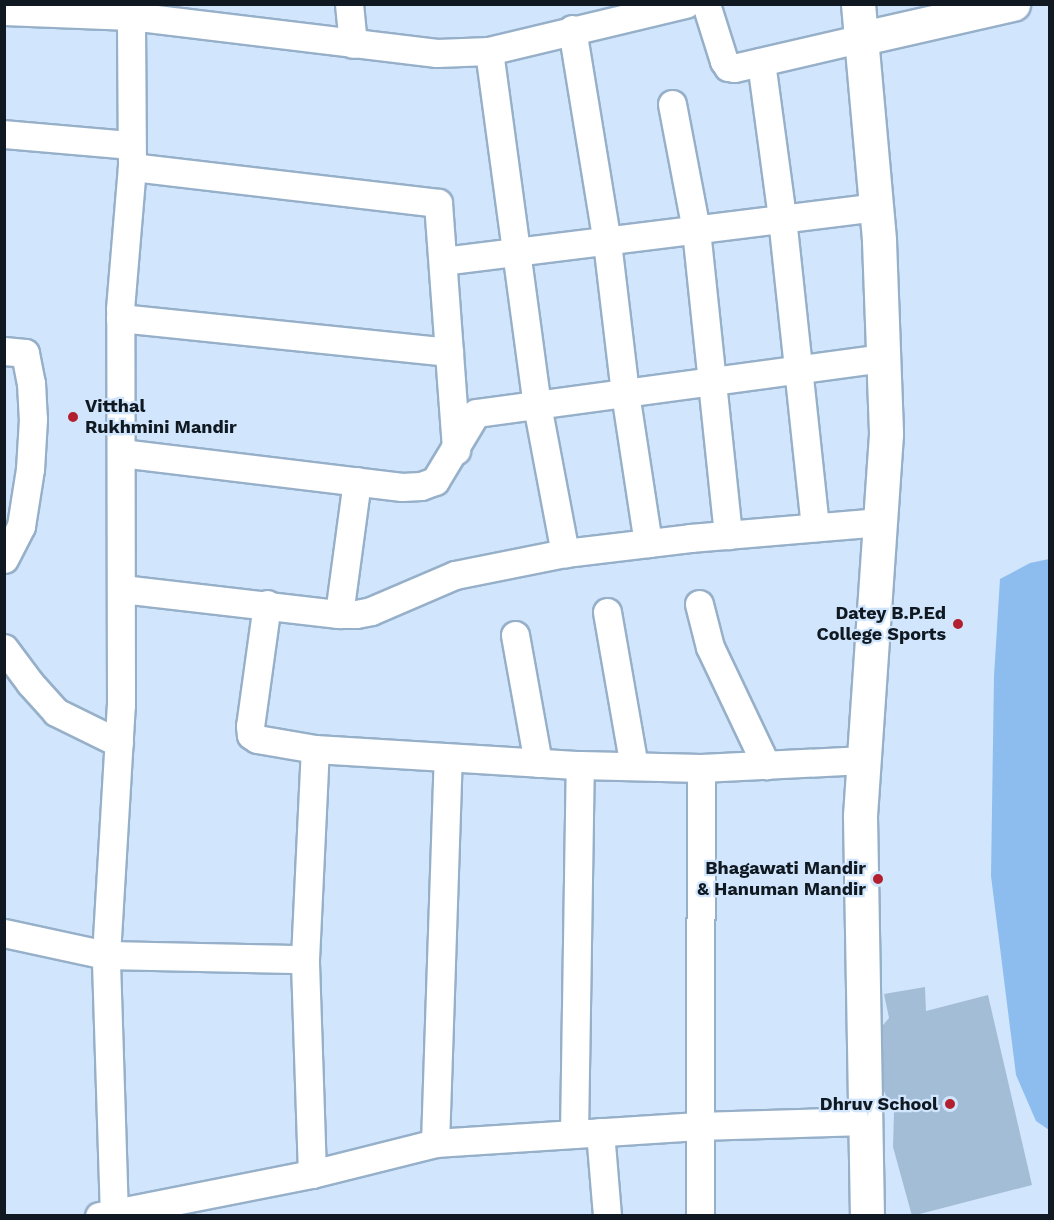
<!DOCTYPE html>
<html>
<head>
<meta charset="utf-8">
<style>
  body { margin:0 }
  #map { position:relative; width:1054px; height:1220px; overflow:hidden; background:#d1e6fc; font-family:"Work Sans",sans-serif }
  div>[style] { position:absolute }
  .green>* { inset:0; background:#8dbdee }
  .building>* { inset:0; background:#a4bdd7 }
  .roads { filter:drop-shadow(2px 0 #97b0c9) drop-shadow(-2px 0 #97b0c9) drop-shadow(0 2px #97b0c9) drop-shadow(0 -2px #97b0c9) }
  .street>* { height:27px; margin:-13.5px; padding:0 13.5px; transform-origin:13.5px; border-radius:13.5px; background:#fff }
  .secondary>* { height:33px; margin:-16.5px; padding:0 16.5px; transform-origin:16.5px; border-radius:16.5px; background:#fff }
  .dots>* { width:16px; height:16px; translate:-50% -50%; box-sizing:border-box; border:3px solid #d1e6fc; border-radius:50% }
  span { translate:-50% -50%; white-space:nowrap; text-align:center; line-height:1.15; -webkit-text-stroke:4.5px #d1e6fc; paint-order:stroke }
  .poi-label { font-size:18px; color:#101922; font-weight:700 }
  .left { translate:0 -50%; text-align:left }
  .right { translate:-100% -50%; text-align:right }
  .frame { position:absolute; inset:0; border:6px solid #101922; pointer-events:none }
</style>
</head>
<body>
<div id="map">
  <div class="green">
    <i style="clip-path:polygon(1049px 559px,1050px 559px,1049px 1130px,1036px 1121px,1016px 1075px,991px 876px,994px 676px,1000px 579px,1030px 563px)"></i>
  </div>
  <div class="building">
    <i style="clip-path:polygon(925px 987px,926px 1011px,988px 995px,1032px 1185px,912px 1216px,893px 1147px,894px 1111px,874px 1072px,870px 1027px,883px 1025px,889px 1018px,884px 994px)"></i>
  </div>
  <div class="roads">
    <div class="street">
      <i style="left:349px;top:4px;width:40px;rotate:84.3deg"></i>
      <i style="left:706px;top:4px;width:60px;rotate:72.5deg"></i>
      <i style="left:724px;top:61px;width:7px;rotate:56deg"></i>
      <i style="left:728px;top:67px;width:6px;rotate:9deg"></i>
      <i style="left:734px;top:68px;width:132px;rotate:-13.1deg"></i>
      <i style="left:4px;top:11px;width:127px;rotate:2.3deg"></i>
      <i style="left:131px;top:16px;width:308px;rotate:6.9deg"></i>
      <i style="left:437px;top:53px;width:52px;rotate:-2.2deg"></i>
      <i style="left:489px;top:51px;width:202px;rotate:-13.5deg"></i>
      <i style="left:572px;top:29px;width:216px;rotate:80.7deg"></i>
      <i style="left:607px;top:242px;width:152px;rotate:83.2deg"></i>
      <i style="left:625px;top:393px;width:152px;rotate:81.3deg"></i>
      <i style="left:489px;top:51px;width:357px;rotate:82.3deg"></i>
      <i style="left:537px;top:405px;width:151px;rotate:79.3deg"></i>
      <i style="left:761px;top:62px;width:157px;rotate:82.3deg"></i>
      <i style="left:782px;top:218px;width:311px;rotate:83.9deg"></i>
      <i style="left:672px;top:104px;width:128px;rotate:79.2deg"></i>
      <i style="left:696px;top:230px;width:307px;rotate:84deg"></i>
      <i style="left:4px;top:134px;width:126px;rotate:5deg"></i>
      <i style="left:132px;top:167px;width:308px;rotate:6.7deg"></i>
      <i style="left:438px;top:203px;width:248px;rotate:85.8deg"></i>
      <i style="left:443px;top:261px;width:435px;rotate:-7.1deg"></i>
      <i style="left:120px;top:318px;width:331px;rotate:5.9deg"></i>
      <i style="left:4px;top:351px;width:21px;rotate:5deg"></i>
      <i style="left:25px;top:353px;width:31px;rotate:79deg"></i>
      <i style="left:31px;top:383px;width:36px;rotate:87deg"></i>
      <i style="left:33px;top:419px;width:50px;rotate:93.4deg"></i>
      <i style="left:30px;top:469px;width:58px;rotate:99deg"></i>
      <i style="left:21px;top:526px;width:37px;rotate:117deg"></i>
      <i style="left:121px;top:453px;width:283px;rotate:6.9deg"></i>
      <i style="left:402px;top:487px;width:19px;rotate:-3deg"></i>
      <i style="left:421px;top:486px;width:15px;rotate:-20deg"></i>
      <i style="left:435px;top:481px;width:79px;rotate:-58.9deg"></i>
      <i style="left:476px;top:413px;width:411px;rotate:-7.7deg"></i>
      <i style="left:122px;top:589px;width:218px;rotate:6.6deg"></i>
      <i style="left:339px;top:614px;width:17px"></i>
      <i style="left:356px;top:614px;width:15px;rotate:-11deg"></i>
      <i style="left:371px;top:611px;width:91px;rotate:-23.2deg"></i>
      <i style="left:455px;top:575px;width:112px;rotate:-11.3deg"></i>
      <i style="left:565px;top:553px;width:126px;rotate:-6.8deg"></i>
      <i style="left:690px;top:538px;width:191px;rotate:-4.8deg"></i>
      <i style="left:267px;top:604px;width:123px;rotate:97.9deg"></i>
      <i style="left:250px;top:726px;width:9px;rotate:84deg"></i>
      <i style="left:251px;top:735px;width:7px;rotate:34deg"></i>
      <i style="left:257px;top:739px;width:59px;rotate:9.8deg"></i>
      <i style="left:315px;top:749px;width:265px;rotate:3.5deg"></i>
      <i style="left:580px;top:765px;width:121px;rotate:1.4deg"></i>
      <i style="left:701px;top:768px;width:163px;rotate:-2.8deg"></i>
      <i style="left:699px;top:604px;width:44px;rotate:75.7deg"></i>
      <i style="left:710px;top:647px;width:131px;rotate:64.6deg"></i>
      <i style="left:607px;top:612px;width:156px;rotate:80.1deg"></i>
      <i style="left:339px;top:614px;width:134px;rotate:-82.3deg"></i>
      <i style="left:515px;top:635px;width:130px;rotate:79.8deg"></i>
      <i style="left:4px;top:648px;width:44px;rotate:53.4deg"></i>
      <i style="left:30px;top:683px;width:39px;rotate:48deg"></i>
      <i style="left:56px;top:712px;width:70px;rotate:26.2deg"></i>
      <i style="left:4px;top:933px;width:104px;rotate:12.2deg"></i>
      <i style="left:106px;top:955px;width:199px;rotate:1.2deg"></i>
      <i style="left:600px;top:1132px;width:84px;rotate:85.2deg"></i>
      <i style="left:574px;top:1134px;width:369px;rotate:-89.1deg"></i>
      <i style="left:435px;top:1143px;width:384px;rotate:-88.1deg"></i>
      <i style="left:312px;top:1174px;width:127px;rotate:-14.1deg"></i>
      <i style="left:435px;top:1143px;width:264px;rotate:-3.7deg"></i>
      <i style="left:698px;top:1126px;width:168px;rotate:-1.7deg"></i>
      <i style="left:99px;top:1216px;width:217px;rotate:-11.2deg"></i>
      <i style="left:312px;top:1174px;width:215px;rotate:-91.9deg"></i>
      <i style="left:305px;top:959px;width:210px;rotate:-87.3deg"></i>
      <i style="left:114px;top:1216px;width:261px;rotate:-91.8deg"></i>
      <i style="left:106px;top:955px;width:250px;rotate:-86.6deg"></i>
      <i style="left:121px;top:705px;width:396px;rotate:-90.1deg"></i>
      <i style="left:120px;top:309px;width:143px;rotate:-85.2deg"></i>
      <i style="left:132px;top:167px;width:151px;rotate:-90.4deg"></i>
      <i style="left:700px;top:1216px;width:448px;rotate:-89.9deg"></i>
    </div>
    <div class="secondary">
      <i style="left:858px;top:4px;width:238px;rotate:84.9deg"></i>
      <i style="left:879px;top:241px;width:193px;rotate:87.9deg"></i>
      <i style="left:886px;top:434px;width:383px;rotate:93.9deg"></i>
      <i style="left:860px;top:816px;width:400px;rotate:89deg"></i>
      <i style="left:863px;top:38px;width:154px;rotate:-12.8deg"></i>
    </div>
  </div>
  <div class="dots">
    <i style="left:73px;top:417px;background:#b2202f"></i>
    <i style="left:958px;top:624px;background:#b2202f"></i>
    <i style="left:878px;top:879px;background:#b2202f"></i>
    <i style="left:950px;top:1104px;background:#b2202f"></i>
  </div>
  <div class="poi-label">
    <span class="left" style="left:85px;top:417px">Vitthal<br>Rukhmini Mandir</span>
    <span class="right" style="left:946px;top:624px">Datey B.P.Ed<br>College Sports</span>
    <span class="right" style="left:866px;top:879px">Bhagawati Mandir<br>&amp; Hanuman Mandir</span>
    <span class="right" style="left:938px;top:1104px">Dhruv School</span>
  </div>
  <div class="frame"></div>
</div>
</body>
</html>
